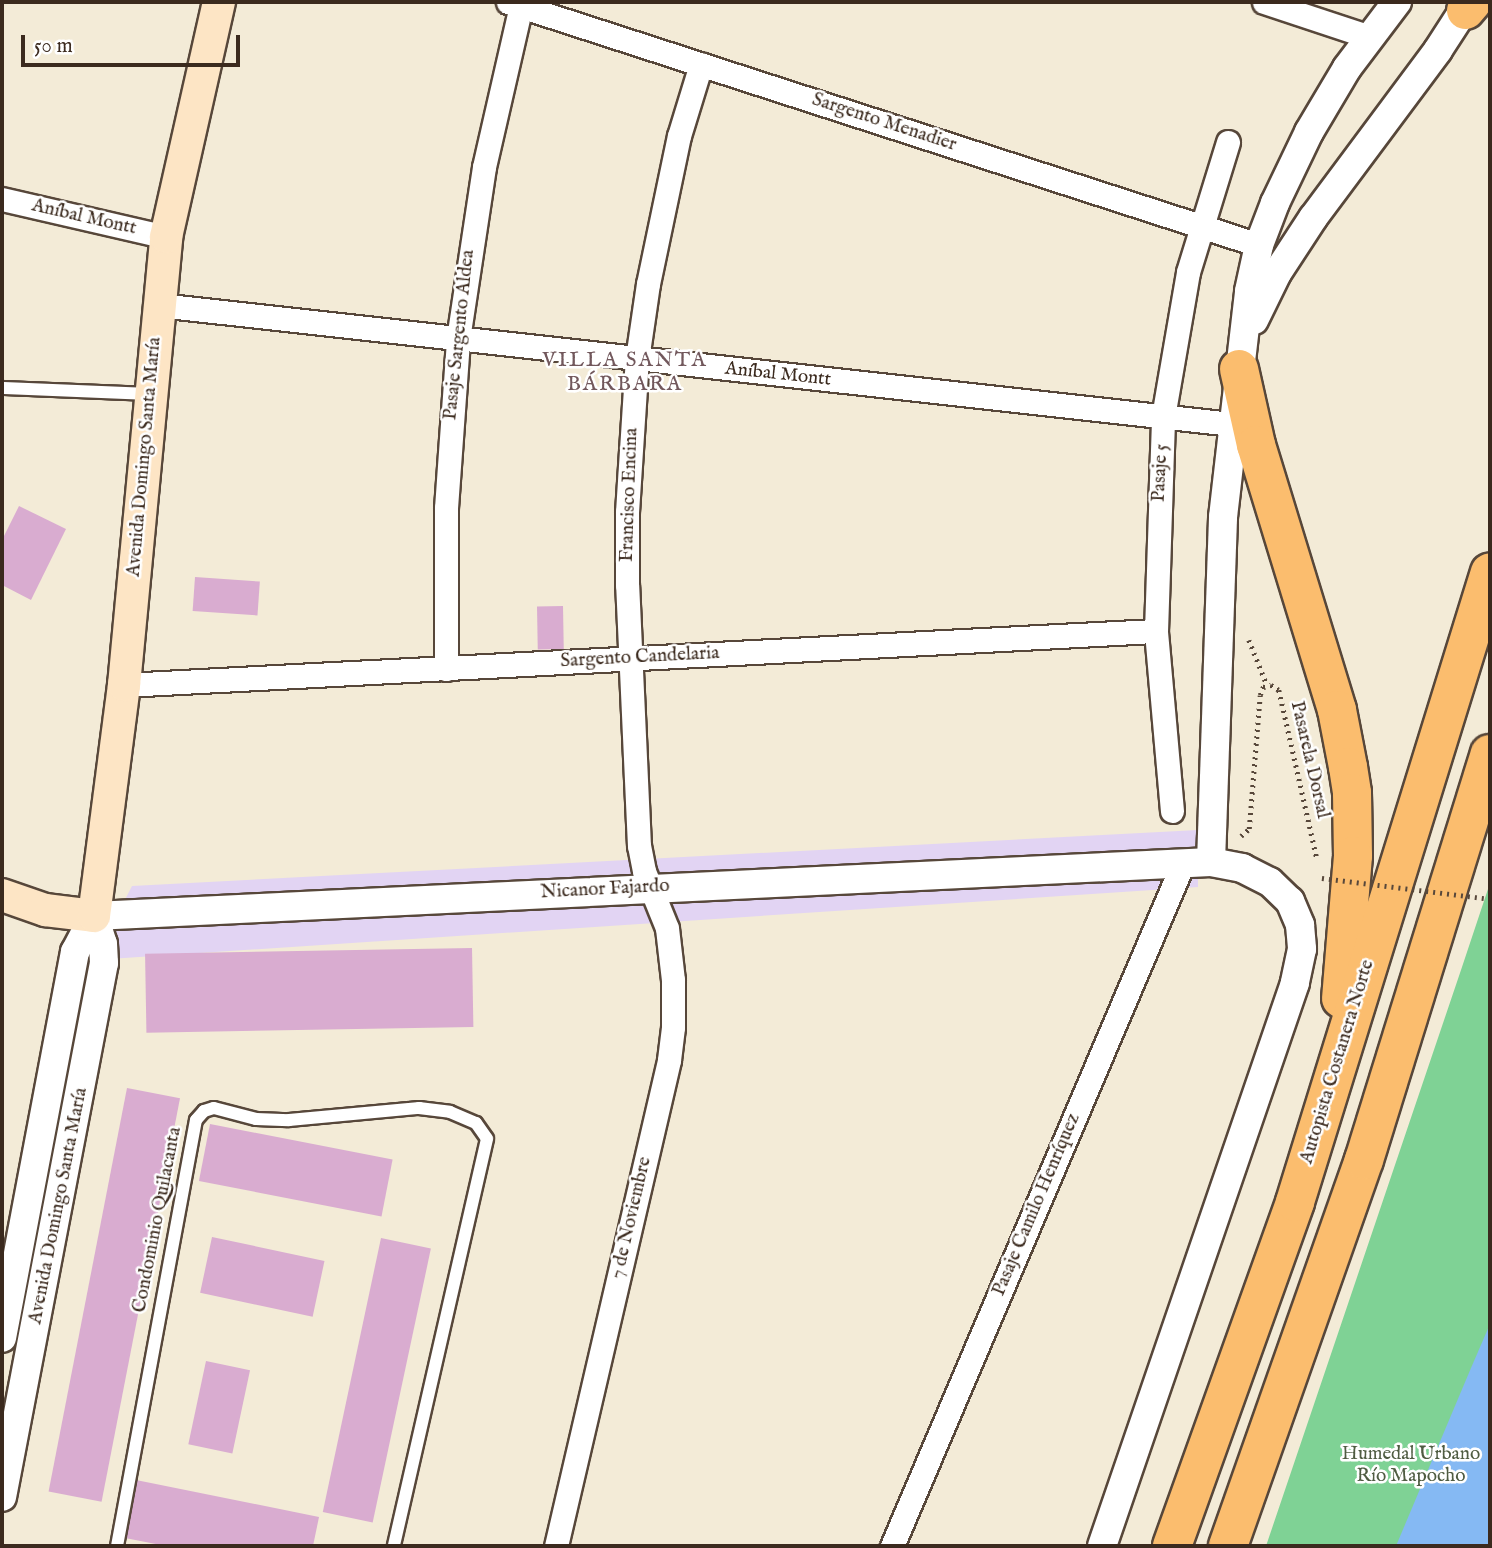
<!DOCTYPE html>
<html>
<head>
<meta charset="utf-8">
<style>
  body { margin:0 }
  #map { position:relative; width:1492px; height:1548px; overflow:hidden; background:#f3ebd7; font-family:"IM FELL English",serif }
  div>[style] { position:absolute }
  .built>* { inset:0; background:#e2d4f3 }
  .green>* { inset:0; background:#7fd295 }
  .water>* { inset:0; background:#85b9f3 }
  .building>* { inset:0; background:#d9acd0; transform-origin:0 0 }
  .path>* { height:4.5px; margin-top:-2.25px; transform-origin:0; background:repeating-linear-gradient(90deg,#57473a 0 2px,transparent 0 7px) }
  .roads { filter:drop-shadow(2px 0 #57473a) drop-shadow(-2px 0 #57473a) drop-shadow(0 2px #57473a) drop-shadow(0 -2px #57473a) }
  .service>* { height:12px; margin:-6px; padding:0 6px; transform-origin:6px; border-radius:6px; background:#fff }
  .minor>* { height:23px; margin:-11.5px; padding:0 11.5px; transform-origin:11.5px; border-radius:11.5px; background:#fff }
  .tertiary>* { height:28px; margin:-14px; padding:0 14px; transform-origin:14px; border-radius:14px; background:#fff }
  .secondary>* { height:32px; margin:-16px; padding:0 16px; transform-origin:16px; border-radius:16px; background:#fde5c5 }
  .primary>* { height:37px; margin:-18.5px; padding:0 18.5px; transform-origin:18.5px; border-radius:18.5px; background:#fbbd6e }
  .motorway>* { height:38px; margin:-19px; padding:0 19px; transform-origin:19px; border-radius:19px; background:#fbbd6e }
  .path-bridge>* { height:4.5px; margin-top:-2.25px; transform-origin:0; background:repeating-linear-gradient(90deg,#57473a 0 2px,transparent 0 7px) }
  span { translate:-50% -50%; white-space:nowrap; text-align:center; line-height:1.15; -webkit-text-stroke:5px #fff; paint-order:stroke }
  .street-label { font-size:19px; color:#3b2a1e }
  .park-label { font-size:19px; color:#4f5c42 }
  .neighbourhood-label { font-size:21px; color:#72585c; letter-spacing:2px }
  .frame { position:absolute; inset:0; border:4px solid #3b2a1e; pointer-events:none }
  .scale { position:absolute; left:21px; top:35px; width:219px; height:32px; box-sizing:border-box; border:4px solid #3b2a1e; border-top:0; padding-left:9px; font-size:21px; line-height:24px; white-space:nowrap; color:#3b2a1e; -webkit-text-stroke:5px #fff; paint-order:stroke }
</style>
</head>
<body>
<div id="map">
  <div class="built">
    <i style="clip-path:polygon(1198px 830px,1198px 887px,94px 960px,132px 886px)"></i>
  </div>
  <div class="green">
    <i style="clip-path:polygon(1490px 883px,1490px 1546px,1266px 1546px,1461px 970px)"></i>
  </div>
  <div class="water">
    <i style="clip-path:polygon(1490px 1324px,1490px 1546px,1396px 1546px,1471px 1368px)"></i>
  </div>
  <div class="building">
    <i style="clip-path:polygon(19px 506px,66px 529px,31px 600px,2px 585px,2px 540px)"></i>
    <i style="left:195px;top:577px;width:65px;height:34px;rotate:4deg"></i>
    <i style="left:563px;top:606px;width:43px;height:26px;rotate:89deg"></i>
    <i style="left:472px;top:948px;width:79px;height:327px;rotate:89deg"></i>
    <i style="left:127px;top:1088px;width:54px;height:411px;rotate:11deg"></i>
    <i style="left:210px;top:1124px;width:186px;height:58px;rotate:11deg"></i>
    <i style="left:212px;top:1237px;width:115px;height:57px;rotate:12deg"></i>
    <i style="left:381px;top:1238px;width:51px;height:280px;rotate:12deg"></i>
    <i style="left:206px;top:1361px;width:45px;height:85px;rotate:12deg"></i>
    <i style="clip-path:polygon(136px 1480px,319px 1517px,313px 1546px,166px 1546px,125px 1538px)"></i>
  </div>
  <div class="path">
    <i style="left:1249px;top:640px;width:48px;rotate:68.2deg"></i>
    <i style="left:1241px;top:836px;width:11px;rotate:-41deg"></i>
    <i style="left:1249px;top:829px;width:134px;rotate:-85.3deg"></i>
    <i style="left:1260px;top:695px;width:9px;rotate:-69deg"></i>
    <i style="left:1263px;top:687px;width:8px;rotate:-14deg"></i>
    <i style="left:1271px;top:685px;width:9px;rotate:32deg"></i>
    <i style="left:1279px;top:690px;width:172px;rotate:77.3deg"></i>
  </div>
  <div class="roads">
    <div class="service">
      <i style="left:3px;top:388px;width:147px;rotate:2.3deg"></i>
      <i style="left:117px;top:1546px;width:433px;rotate:-79.5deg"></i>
      <i style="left:196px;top:1120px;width:12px;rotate:-48deg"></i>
      <i style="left:204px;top:1111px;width:10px;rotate:-17deg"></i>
      <i style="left:214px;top:1108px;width:43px;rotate:14.7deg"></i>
      <i style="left:256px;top:1119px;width:33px;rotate:2deg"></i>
      <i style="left:289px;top:1120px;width:131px;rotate:-5.3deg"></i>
      <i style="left:419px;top:1108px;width:31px;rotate:7deg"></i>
      <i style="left:450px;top:1112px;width:28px;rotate:23deg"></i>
      <i style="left:476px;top:1123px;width:19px;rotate:55deg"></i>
      <i style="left:487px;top:1139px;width:417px;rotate:102.9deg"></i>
    </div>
    <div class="minor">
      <i style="left:508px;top:2px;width:789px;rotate:17.93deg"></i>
      <i style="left:1264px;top:2px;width:112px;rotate:18.3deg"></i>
      <i style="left:2px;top:199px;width:168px;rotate:13deg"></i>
      <i style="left:159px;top:305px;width:1079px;rotate:6.33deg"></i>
      <i style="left:446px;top:669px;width:161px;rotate:-90deg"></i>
      <i style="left:446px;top:508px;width:169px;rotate:-85.9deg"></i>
      <i style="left:458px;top:339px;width:174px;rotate:-81.4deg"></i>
      <i style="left:484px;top:167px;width:165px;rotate:-77.1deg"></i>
      <i style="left:124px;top:685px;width:1033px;rotate:-3deg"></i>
      <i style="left:1172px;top:811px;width:181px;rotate:-95.1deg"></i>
      <i style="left:1156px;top:631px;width:214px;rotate:-88.1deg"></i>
      <i style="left:1163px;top:417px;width:147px;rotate:-80.2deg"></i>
      <i style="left:1188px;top:272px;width:136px;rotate:-72.9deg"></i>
      <i style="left:556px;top:1546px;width:499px;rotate:-76.9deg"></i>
      <i style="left:669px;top:1060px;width:33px;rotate:-83deg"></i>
      <i style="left:673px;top:1027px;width:47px;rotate:-90deg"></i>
      <i style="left:673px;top:980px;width:52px;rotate:-96.6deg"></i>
      <i style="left:667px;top:928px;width:61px;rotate:-112deg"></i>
      <i style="left:644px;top:871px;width:25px;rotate:-101deg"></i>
      <i style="left:639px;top:846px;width:261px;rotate:-92.6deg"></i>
      <i style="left:627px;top:585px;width:73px;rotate:-90deg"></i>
      <i style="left:627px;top:512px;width:153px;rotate:-86.3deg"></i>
      <i style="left:637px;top:359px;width:76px;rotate:-81.7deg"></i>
      <i style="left:648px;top:284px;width:151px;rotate:-78.2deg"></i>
      <i style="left:679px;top:136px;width:75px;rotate:-73deg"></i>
      <i style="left:892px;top:1546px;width:742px;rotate:-66.92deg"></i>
    </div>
    <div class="tertiary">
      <i style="left:1254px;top:320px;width:52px;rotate:-63.9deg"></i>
      <i style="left:1277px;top:273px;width:66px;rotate:-56.8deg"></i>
      <i style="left:1313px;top:218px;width:209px;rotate:-53.3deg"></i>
      <i style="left:1438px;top:50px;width:57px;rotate:-57.1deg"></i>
      <i style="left:1211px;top:862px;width:345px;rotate:-88deg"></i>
      <i style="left:1223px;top:517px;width:227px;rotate:-83.4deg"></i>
      <i style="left:1249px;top:291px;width:47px;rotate:-77.7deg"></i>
      <i style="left:1259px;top:245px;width:45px;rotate:-69.1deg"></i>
      <i style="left:1275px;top:203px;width:79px;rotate:-64.4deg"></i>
      <i style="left:1309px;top:132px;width:74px;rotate:-59.3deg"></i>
      <i style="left:1347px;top:68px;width:83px;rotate:-52.9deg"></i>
      <i style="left:94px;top:916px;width:1118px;rotate:-2.77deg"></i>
      <i style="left:1211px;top:862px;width:32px;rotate:11deg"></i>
      <i style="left:1242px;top:868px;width:31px;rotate:27deg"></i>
      <i style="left:1270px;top:882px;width:28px;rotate:44deg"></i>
      <i style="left:1290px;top:901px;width:26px;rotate:67deg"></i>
      <i style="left:1300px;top:925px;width:24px;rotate:85deg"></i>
      <i style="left:1302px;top:949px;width:35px;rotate:102deg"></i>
      <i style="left:1295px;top:983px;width:595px;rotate:108.92deg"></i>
      <i style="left:2px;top:1338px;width:393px;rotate:-79.3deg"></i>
      <i style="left:75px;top:952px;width:41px;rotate:-62.2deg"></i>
      <i style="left:2px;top:1497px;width:544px;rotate:-79.19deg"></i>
      <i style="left:104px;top:963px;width:19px;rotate:-93deg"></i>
      <i style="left:103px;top:944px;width:29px;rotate:-108deg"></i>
    </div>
    <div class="secondary">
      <i style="left:2px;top:895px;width:46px;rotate:19.2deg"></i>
      <i style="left:45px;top:910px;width:49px;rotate:7deg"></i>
      <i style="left:94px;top:916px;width:233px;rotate:-82.6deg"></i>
      <i style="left:124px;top:685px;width:450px;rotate:-84.6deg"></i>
      <i style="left:166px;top:237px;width:241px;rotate:-77.3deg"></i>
    </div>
    <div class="primary">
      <i style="left:1465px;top:10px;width:11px;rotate:-49deg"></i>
    </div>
    <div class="motorway">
      <i style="left:1239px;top:369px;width:78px;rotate:77.4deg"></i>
      <i style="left:1256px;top:445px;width:277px;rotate:73deg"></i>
      <i style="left:1337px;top:710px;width:58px;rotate:79.1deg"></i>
      <i style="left:1348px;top:767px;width:26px;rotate:81deg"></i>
      <i style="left:1352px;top:793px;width:63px;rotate:89.1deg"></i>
      <i style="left:1353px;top:856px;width:143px;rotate:94.8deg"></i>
      <i style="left:1172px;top:1546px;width:365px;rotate:-70.3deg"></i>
      <i style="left:1295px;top:1202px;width:659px;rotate:-72.8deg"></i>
      <i style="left:1228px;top:1546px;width:409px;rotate:-70.6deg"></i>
      <i style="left:1364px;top:1160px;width:425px;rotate:-72.8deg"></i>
    </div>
  </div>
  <div class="path-bridge">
    <i style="left:1322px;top:878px;width:169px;rotate:7.1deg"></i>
  </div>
  <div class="street-label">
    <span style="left:884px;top:123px;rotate:18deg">Sargento Menadier</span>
    <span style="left:84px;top:218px;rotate:13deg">Aníbal Montt</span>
    <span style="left:460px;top:335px;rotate:-84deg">Pasaje Sargento Aldea</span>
    <span style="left:778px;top:375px;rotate:6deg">Aníbal Montt</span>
    <span style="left:145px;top:457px;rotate:-85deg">Avenida Domingo Santa María</span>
    <span style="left:1161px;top:473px;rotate:-87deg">Pasaje 5</span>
    <span style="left:630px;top:495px;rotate:-88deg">Francisco Encina</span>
    <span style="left:640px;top:658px;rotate:-3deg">Sargento Candelaria</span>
    <span style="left:1309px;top:760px;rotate:77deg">Pasarela Dorsal</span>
    <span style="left:605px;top:890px;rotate:-3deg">Nicanor Fajardo</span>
    <span style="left:1338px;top:1062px;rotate:-73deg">Autopista Costanera Norte</span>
    <span style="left:1037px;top:1205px;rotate:-67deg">Pasaje Camilo Henríquez</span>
    <span style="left:59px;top:1206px;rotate:-79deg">Avenida Domingo Santa María</span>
    <span style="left:632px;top:1218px;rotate:-77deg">7 de Noviembre</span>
    <span style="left:158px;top:1220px;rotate:-79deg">Condominio Quilacanta</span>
  </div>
  <div class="park-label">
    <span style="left:1411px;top:1466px">Humedal Urbano<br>Río Mapocho</span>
  </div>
  <div class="neighbourhood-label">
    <span style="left:625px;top:373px">VILLA SANTA<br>BÁRBARA</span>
  </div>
  <div class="frame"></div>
  <div class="scale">50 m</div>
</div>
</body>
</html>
